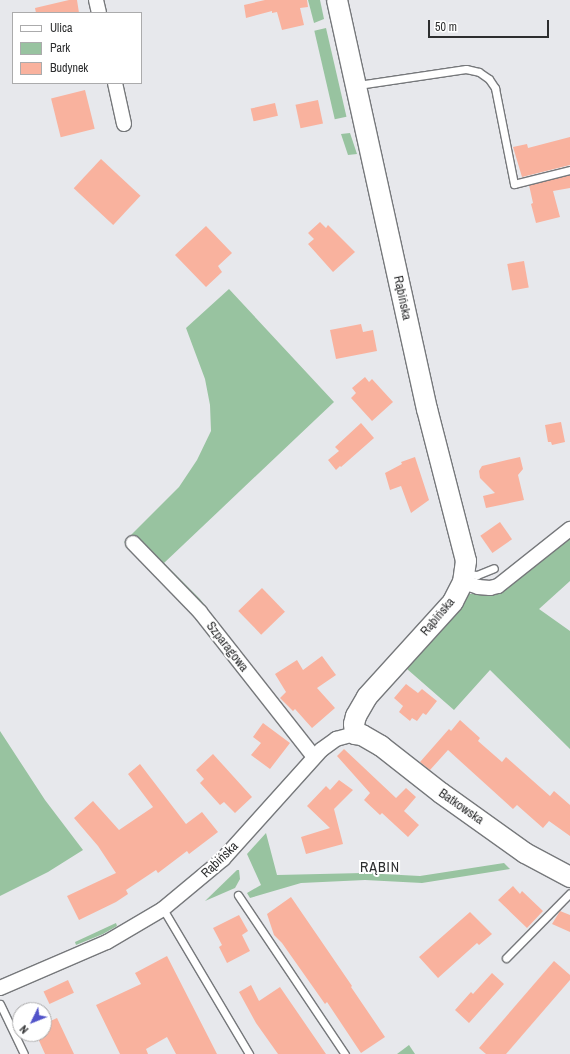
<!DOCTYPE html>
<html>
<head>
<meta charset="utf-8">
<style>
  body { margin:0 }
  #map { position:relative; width:570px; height:1054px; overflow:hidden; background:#e7e8ec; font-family:"Archivo Narrow",sans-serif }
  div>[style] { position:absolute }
  .green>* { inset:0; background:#98c3a0; transform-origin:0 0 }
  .building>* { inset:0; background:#f9b29e; transform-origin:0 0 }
  .roads { filter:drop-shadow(1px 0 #76787b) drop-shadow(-1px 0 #76787b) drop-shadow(0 1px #76787b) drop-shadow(0 -1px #76787b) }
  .lane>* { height:7px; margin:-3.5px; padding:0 3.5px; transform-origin:3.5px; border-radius:3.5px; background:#fff }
  .street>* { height:14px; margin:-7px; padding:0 7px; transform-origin:7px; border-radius:7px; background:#fff }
  .secondary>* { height:20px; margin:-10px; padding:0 10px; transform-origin:10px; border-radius:10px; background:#fff }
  span { translate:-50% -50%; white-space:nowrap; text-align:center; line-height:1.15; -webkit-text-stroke:4px #fff; paint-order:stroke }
  .street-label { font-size:13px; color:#2d2e2f }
  .neighbourhood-label { font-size:14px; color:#2d2e2f; letter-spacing:1px }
  .legend { position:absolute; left:12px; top:12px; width:130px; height:72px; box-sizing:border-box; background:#fff; border:1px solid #ababac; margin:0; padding:5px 7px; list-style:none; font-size:12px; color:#2d2e2f }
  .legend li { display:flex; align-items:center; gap:8px; height:20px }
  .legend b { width:20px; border:1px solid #ababac }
  .north { position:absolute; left:12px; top:1002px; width:40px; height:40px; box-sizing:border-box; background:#fff; border:1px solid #ababac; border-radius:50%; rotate:227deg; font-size:11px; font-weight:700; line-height:16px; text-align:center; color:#2d2e2f }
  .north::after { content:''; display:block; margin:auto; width:14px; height:18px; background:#5153c9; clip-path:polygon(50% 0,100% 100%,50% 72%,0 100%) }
  .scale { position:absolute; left:428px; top:20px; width:121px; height:18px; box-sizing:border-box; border:2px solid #2d2e2f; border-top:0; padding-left:5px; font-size:12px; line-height:14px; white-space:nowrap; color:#2d2e2f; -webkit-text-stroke:3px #fff; paint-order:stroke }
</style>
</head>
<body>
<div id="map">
  <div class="green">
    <i style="clip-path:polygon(308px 0,320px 0,324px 19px,314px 23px)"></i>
    <i style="left:326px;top:28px;width:91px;height:12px;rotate:77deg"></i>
    <i style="clip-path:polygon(350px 133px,357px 154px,348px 155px,341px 134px)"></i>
    <i style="clip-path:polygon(229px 289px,334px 402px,164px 563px,200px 599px,307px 739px,298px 749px,190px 611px,124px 542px,179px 487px,197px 460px,211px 431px,210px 405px,205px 379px,186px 328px)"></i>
    <i style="clip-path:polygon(570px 536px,570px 581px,539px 609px,570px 631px,570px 749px,490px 670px,454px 710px,407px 669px,459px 607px,467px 594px,490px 594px)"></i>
    <i style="clip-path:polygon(0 731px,45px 800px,83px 850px,48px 872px,0 896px)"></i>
    <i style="clip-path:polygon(266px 833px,277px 875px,363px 873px,420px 876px,504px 863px,510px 869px,422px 883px,365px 880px,301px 883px,250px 898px,247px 893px,261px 885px,247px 854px)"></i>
    <i style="clip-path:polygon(237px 870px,239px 870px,240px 879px,235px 888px,205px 901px)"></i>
    <i style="clip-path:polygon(116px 923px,117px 926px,103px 934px,76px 945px,75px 942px)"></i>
    <i style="clip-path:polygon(409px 1045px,415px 1054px,397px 1054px)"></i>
  </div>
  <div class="building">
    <i style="clip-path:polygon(69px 0,77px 0,79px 13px,36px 13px,35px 8px)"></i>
    <i style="clip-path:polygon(265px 0,307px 0,308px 7px,300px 8px,304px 25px,282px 30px,277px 12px,272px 13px,272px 11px,246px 18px,244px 5px)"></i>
    <i style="left:85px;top:90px;width:40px;height:35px;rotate:76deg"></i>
    <i style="left:318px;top:100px;width:24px;height:23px;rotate:78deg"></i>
    <i style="left:275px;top:103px;width:13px;height:25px;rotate:77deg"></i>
    <i style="clip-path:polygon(570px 137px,570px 165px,522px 177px,513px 147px,527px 144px,528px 148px)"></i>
    <i style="left:101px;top:159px;width:54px;height:40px;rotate:43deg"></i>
    <i style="clip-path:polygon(570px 175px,570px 188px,553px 191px,560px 217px,536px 223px,531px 204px,533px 203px,529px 185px)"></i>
    <i style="clip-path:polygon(320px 222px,326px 228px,328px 225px,355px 252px,333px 272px,308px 244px,314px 239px,308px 233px)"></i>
    <i style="clip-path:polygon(206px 226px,232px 253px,218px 266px,222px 272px,206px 287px,175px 255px)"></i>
    <i style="left:524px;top:261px;width:27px;height:17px;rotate:80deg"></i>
    <i style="clip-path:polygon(361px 324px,363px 332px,373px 330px,377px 351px,336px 359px,330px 330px)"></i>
    <i style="clip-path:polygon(365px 377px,369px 382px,372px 379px,393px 402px,372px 421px,351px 398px,356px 393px,352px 388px)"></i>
    <i style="clip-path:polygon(561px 422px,565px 442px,552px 445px,551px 442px,548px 442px,545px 425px)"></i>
    <i style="clip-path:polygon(361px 423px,374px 438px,341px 467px,340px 466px,336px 470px,328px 460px,339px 451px,335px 447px)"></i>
    <i style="clip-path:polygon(415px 457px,429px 500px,411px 513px,401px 486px,390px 490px,385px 473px,402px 464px,401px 462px)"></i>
    <i style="clip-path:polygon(520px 457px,523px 469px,518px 475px,524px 500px,486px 508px,483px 496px,495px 493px,480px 478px,479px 471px,482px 466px)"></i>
    <i style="left:500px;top:522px;width:21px;height:24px;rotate:55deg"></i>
    <i style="left:262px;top:588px;width:33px;height:33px;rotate:46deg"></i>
    <i style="clip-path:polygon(322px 656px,336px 675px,317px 688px,335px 708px,312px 728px,295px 709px,293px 711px,280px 698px,286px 692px,275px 674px,297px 660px,303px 670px)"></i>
    <i style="clip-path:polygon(406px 684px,418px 693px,422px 689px,437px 701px,426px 715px,423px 713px,417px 721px,412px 718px,410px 721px,399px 712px,403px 706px,394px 698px)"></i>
    <i style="clip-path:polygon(460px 720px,480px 738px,478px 741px,502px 762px,506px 757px,550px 796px,554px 791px,570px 805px,570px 836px,549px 821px,543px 828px,517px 805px,513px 809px,448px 750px,430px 770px,420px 762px,449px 729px,451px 731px)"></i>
    <i style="clip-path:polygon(263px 723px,290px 743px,270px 769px,251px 755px,261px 743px,253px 737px)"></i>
    <i style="clip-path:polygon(344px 749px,396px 798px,406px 788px,416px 797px,404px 811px,419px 825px,408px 837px,382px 813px,380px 815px,364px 800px,370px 793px,337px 756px)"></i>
    <i style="clip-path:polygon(213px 754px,252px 797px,235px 813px,224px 802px,220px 805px,200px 783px,204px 779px,196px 770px)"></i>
    <i style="clip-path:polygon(140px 764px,186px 824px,202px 812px,218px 832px,189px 854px,187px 851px,158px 873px,156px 870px,126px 890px,128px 894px,116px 902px,79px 920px,67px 896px,116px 873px,98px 846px,74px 818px,93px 801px,119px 830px,153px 807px,128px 774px)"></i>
    <i style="clip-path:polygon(339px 780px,353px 790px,334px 809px,343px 844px,306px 854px,301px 837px,330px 828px,307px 806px,326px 786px,330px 790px)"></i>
    <i style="clip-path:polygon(513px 886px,520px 894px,522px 891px,543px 911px,527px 928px,498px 900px)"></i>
    <i style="clip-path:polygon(291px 897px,352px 986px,351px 987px,385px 1037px,361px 1053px,327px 1002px,325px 1004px,282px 943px,274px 935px,267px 914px)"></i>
    <i style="clip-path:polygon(560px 911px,570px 915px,570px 932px,552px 924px)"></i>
    <i style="clip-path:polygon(470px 912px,492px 934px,479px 945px,477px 943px,438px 978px,419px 957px)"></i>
    <i style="clip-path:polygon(239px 915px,248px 931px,242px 935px,250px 951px,227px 963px,219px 947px,222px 945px,213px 928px)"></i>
    <i style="clip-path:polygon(167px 956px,217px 1054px,176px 1054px,167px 1037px,146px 1049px,148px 1054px,120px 1054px,96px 1005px,141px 984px,135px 973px)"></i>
    <i style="clip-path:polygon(554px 961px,570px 975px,570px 980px,506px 1054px,486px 1054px,479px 1048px)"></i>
    <i style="clip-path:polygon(492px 973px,504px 984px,469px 1023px,455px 1010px,471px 992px,473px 994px)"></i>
    <i style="left:68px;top:980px;width:14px;height:27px;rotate:65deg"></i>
    <i style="clip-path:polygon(251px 985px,259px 1001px,280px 987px,326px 1054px,278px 1054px,256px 1023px,239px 992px)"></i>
    <i style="clip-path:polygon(57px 1018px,74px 1054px,45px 1054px,36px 1034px,44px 1034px,44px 1024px)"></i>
  </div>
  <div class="roads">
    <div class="lane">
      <i style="left:358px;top:85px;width:109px;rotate:-8.4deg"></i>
      <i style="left:466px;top:69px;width:13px;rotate:13deg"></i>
      <i style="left:479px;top:72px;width:12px;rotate:35deg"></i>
      <i style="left:489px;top:79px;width:11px;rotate:56deg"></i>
      <i style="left:495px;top:88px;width:98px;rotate:78.8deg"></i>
      <i style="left:514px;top:184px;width:58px;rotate:-14deg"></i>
      <i style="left:466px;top:574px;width:11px;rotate:5deg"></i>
      <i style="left:477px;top:575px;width:18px;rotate:-22deg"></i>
      <i style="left:238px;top:895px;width:192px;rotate:56.1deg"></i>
      <i style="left:163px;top:909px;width:169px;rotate:59.3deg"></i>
      <i style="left:506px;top:958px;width:91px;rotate:-45.4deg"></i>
      <i style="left:0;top:1004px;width:55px;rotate:64.4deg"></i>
    </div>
    <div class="street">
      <i style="left:96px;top:0;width:13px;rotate:77deg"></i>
      <i style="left:115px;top:83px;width:42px;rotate:77.6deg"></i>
      <i style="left:133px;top:543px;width:96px;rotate:45.8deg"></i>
      <i style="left:200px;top:612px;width:184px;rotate:51.8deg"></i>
      <i style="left:463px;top:582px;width:16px;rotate:18deg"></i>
      <i style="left:478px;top:587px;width:12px;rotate:5deg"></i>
      <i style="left:490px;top:588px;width:8px;rotate:-14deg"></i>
      <i style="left:498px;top:586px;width:92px;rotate:-38.4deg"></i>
      <i style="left:0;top:988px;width:116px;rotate:-23.3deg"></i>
      <i style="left:107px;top:942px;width:65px;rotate:-30.5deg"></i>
      <i style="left:163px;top:909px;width:78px;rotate:-39.8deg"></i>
      <i style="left:223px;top:859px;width:147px;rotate:-48deg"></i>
      <i style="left:321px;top:750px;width:19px;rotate:-36deg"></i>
      <i style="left:336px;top:739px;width:20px;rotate:-15deg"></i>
    </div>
    <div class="secondary">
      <i style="left:337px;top:0;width:419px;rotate:77.6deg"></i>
      <i style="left:427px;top:409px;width:157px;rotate:75.6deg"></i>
      <i style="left:466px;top:561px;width:21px;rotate:98deg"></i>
      <i style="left:463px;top:582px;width:22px;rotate:117deg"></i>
      <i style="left:453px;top:602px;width:128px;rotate:132.2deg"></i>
      <i style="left:367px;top:697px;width:22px;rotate:120deg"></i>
      <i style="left:356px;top:716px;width:8px;rotate:104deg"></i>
      <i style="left:354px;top:724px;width:10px;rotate:84deg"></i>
      <i style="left:355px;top:734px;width:7px;rotate:8deg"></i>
      <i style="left:362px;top:735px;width:22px;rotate:30deg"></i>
      <i style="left:381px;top:746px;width:76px;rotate:38.1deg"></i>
      <i style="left:441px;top:793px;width:103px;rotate:35.5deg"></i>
      <i style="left:525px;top:853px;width:51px;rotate:28.1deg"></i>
    </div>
  </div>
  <div class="street-label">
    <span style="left:402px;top:298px;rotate:78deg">Rąbińska</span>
    <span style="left:438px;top:617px;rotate:-50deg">Rąbińska</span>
    <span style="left:227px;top:647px;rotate:52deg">Szparagowa</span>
    <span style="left:461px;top:807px;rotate:35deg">Batkowska</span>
    <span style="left:220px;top:860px;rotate:-44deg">Rąbińska</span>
  </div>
  <div class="neighbourhood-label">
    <span style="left:380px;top:867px">RĄBIN</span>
  </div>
  <ul class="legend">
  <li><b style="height:5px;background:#fff"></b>Ulica</li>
  <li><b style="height:11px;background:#98c3a0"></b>Park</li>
  <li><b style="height:11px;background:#f9b29e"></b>Budynek</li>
  </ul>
  <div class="north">N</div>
  <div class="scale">50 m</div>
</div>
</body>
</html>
